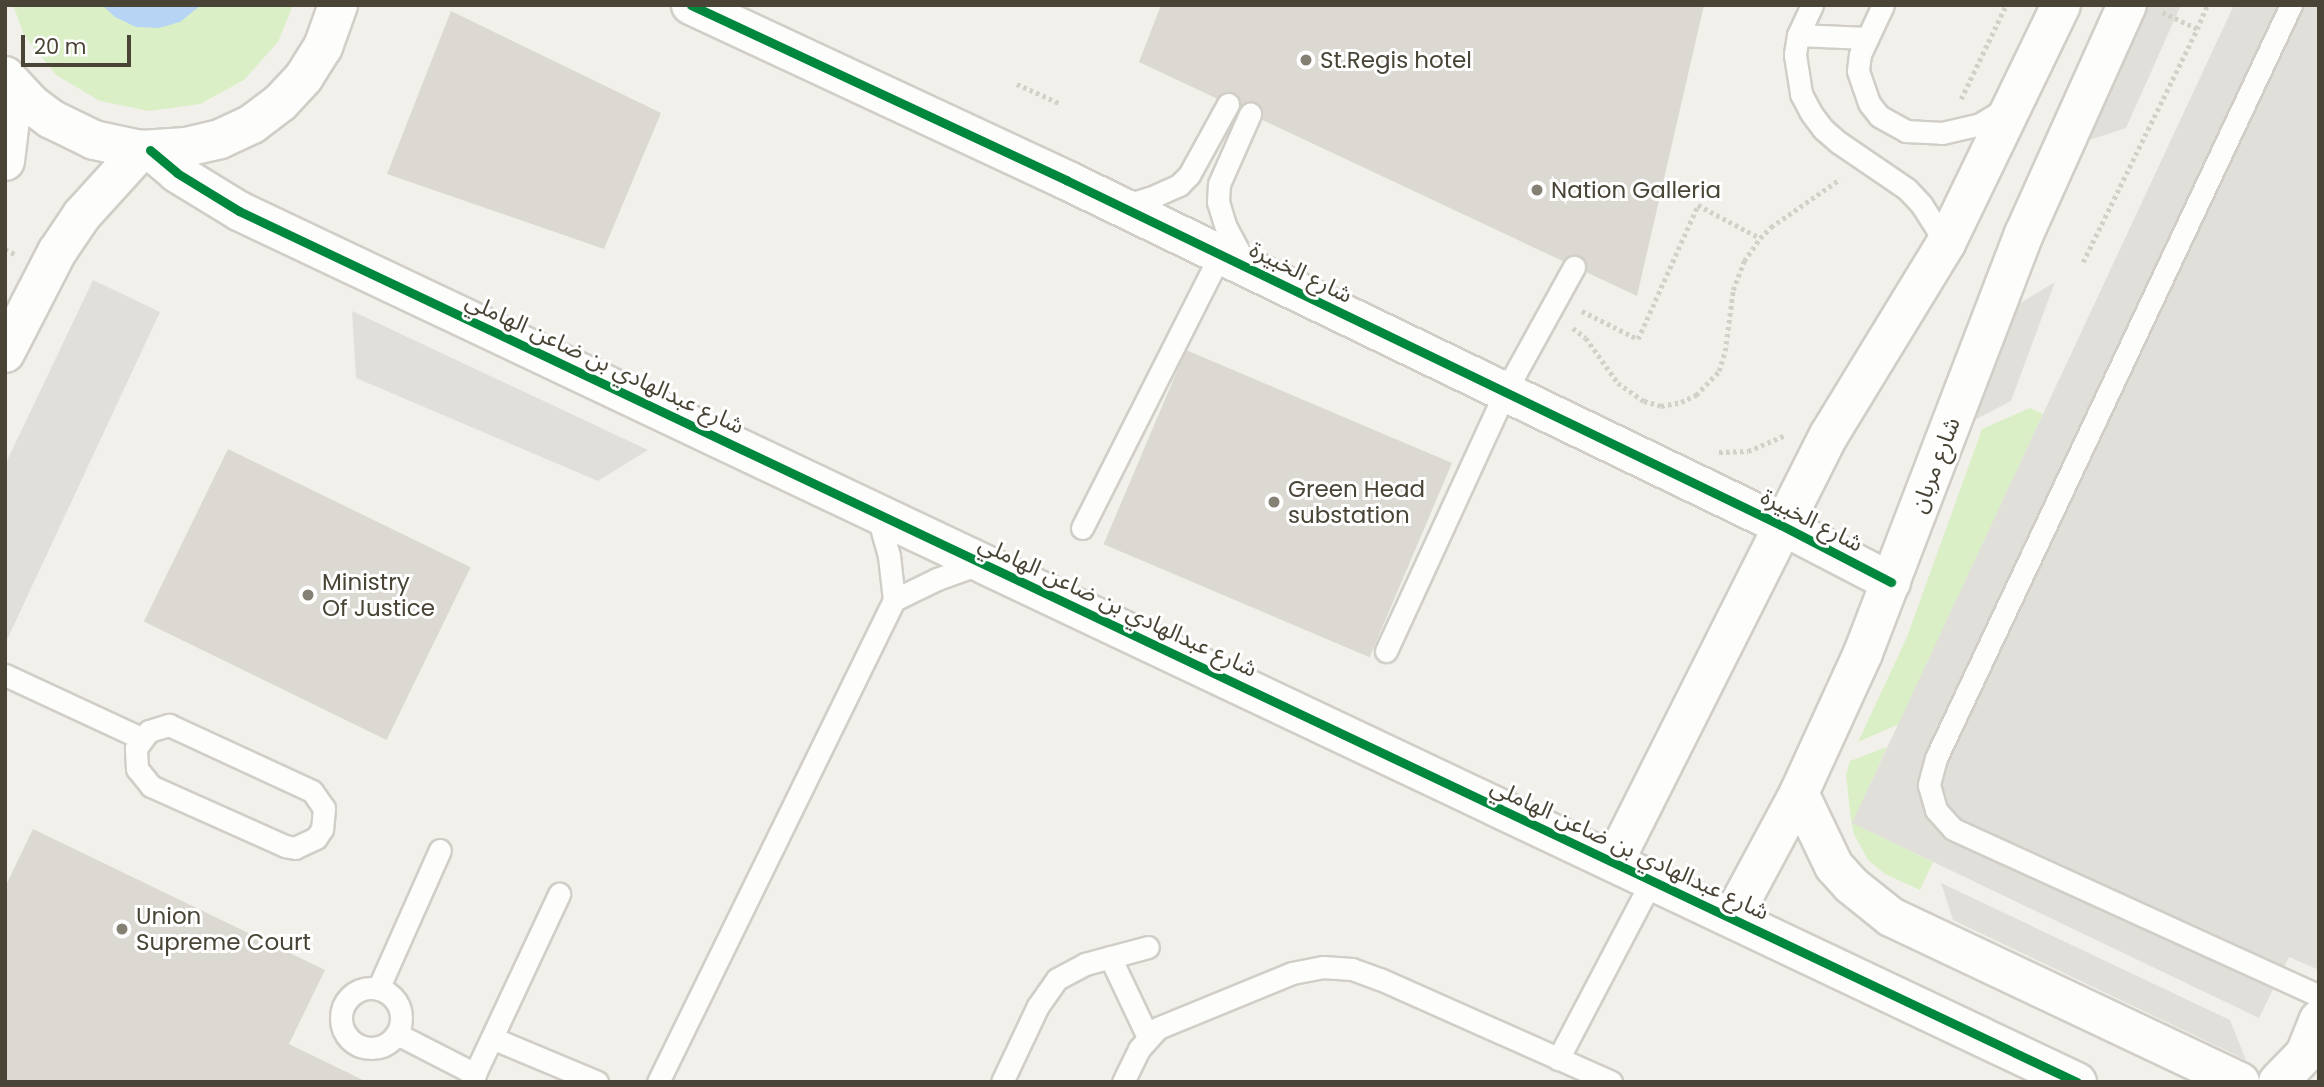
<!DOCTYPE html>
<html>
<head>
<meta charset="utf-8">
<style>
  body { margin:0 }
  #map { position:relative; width:2324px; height:1087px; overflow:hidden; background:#f2f0ea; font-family:Poppins,"Noto Sans Arabic",sans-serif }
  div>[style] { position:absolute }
  .green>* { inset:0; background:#dbefc7 }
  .parking>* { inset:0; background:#e1dfda }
  .water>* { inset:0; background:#b6d4f4 }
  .building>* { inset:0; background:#dcd9d2; transform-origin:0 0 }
  .path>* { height:4.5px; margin-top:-2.25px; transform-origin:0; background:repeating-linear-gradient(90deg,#d2d0c9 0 3.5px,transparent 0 7px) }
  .roads { filter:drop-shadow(2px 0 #d0cec7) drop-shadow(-2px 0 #d0cec7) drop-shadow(0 2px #d0cec7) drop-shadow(0 -2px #d0cec7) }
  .lane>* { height:21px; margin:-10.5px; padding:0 10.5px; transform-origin:10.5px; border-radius:10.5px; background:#fdfdfc }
  .lane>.ring { margin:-10.5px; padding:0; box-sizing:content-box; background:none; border:21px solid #fdfdfc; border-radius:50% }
  .street>* { height:38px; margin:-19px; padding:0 19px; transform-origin:19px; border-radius:19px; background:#fdfdfc }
  .cycleway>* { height:9px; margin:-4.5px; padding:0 4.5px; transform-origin:4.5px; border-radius:4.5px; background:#00873e }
  .dots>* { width:19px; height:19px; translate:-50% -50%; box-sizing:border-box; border:4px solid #fff; border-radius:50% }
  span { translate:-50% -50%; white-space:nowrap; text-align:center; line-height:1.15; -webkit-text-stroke:6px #fff; paint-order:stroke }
  .poi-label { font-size:23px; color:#494435 }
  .left { translate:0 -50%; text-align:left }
  .street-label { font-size:23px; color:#494435 }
  .frame { position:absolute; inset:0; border:7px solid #494435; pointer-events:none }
  .scale { position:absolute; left:21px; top:35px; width:110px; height:32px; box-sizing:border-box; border:4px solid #494435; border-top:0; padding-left:9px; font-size:21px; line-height:24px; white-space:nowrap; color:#494435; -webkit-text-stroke:5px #fff; paint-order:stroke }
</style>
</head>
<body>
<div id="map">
  <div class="green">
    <i style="clip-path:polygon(13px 5px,293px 5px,278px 42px,244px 80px,200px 104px,149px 111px,100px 101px,56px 75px,24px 35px)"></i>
    <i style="clip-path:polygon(2030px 408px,2043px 414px,1899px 724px,1858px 742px,1907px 637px,1982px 429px)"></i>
    <i style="clip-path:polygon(1887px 747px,1853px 823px,1933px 862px,1920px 890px,1885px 874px,1868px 860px,1854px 834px,1851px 820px,1846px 775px,1850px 761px)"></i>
  </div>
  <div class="parking">
    <i style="clip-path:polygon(2149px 5px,2181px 5px,2126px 128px,2086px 141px)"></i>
    <i style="clip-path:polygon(2234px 5px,2319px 5px,2319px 970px,2289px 957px,2259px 1018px,1852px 823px)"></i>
    <i style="clip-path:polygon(93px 280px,160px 312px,5px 644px,5px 465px)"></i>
    <i style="clip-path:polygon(2055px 282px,2011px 401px,1967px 424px,2012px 308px)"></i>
    <i style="clip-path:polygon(352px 311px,648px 450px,598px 481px,356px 378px)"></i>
    <i style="clip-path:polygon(1941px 883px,2230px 1020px,2246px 1060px,1953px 920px)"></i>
  </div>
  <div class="water">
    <i style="clip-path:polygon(102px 5px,201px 5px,180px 22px,159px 28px,136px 27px,115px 17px)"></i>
  </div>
  <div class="building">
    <i style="clip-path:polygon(1161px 5px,1704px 5px,1637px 296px,1139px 62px)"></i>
    <i style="clip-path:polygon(451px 11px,661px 113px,604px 249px,387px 174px)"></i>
    <i style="left:1186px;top:350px;width:289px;height:211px;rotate:23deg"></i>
    <i style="left:228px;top:449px;width:270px;height:192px;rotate:26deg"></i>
    <i style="clip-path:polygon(33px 829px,325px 970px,289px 1044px,367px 1082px,5px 1082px,5px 887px)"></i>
  </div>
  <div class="path">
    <i style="left:2197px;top:29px;width:26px;rotate:-67deg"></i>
    <i style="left:1017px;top:84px;width:48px;rotate:24.4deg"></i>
    <i style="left:1961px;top:99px;width:104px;rotate:-64.4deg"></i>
    <i style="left:5px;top:249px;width:11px;rotate:27deg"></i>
    <i style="left:2083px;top:262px;width:259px;rotate:-63.9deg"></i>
    <i style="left:2197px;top:29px;width:38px;rotate:-155deg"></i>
    <i style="left:1582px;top:311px;width:63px;rotate:26.6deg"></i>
    <i style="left:1638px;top:339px;width:147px;rotate:-65.9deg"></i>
    <i style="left:1698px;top:205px;width:70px;rotate:28deg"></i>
    <i style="left:1573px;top:328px;width:16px;rotate:38deg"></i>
    <i style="left:1586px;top:338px;width:55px;rotate:54.6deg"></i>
    <i style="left:1618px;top:383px;width:32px;rotate:35deg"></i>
    <i style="left:1644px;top:401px;width:18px;rotate:16deg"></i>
    <i style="left:1661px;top:406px;width:20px;rotate:-11deg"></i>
    <i style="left:1681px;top:402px;width:17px;rotate:-25deg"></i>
    <i style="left:1696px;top:395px;width:33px;rotate:-46deg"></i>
    <i style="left:1719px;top:371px;width:21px;rotate:-73deg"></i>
    <i style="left:1725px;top:351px;width:62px;rotate:-82.5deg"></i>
    <i style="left:1733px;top:290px;width:31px;rotate:-69deg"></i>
    <i style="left:1744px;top:261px;width:28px;rotate:-55deg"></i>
    <i style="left:1760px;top:238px;width:16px;rotate:-45deg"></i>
    <i style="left:1771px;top:227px;width:84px;rotate:-34.8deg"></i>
    <i style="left:1719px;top:452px;width:29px;rotate:-2deg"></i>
    <i style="left:1748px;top:451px;width:39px;rotate:-23deg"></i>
  </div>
  <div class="roads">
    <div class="lane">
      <i style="left:1812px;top:5px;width:33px;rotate:115deg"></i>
      <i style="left:1798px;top:35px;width:20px;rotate:99deg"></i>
      <i style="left:1795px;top:55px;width:39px;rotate:81deg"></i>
      <i style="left:1801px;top:94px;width:21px;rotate:62deg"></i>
      <i style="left:1811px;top:113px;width:20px;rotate:53deg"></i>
      <i style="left:1823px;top:129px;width:20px;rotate:41deg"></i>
      <i style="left:1838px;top:142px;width:83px;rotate:34.3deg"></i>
      <i style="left:1907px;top:189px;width:21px;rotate:47deg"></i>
      <i style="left:1921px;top:204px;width:46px;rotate:57.3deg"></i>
      <i style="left:1883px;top:5px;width:54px;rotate:115.1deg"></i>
      <i style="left:1860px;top:54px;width:17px;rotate:97deg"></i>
      <i style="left:1858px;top:71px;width:34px;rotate:71deg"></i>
      <i style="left:1869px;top:103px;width:16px;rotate:52deg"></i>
      <i style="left:1879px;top:116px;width:31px;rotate:29deg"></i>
      <i style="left:1906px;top:131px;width:36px;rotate:3deg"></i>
      <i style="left:1942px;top:133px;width:39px;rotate:-13deg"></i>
      <i style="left:1980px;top:124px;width:29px;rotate:-31deg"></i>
      <i style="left:2291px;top:5px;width:832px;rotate:115.24deg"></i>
      <i style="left:1936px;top:758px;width:28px;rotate:105deg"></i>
      <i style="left:1929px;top:785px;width:26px;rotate:74deg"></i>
      <i style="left:1936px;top:810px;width:25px;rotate:48deg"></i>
      <i style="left:1953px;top:829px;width:402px;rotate:24.5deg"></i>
      <i style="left:1798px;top:35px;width:68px;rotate:2.5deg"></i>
      <i style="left:1123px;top:206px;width:28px;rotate:-17deg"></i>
      <i style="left:1150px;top:198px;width:32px;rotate:-24deg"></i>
      <i style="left:1179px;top:185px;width:14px;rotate:-45deg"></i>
      <i style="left:1189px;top:175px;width:81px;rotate:-61.2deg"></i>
      <i style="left:1245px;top:263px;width:40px;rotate:-118deg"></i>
      <i style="left:1226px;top:228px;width:27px;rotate:-107deg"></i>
      <i style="left:1218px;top:202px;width:18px;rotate:-87deg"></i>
      <i style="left:1219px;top:184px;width:77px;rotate:-66.1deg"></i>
      <i style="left:1082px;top:528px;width:306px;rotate:-63.2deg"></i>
      <i style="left:894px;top:600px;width:48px;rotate:-26deg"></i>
      <i style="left:937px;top:579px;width:48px;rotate:-19.6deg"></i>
      <i style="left:1386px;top:651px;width:285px;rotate:-65.3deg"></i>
      <i style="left:1505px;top:392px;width:143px;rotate:-61.1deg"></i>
      <i style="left:5px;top:675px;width:150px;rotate:24.9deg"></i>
      <i style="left:169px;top:725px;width:157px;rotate:24.8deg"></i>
      <i style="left:312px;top:791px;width:21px;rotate:55deg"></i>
      <i style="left:324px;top:808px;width:21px;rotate:95deg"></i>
      <i style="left:322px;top:829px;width:11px;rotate:124deg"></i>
      <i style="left:316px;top:838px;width:23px;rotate:155deg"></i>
      <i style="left:295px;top:848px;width:10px;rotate:-169deg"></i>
      <i style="left:285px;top:846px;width:147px;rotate:-155.9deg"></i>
      <i style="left:151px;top:786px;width:22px;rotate:-129deg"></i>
      <i style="left:137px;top:769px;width:21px;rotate:-93deg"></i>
      <i style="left:136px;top:748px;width:21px;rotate:-53deg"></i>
      <i style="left:149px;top:731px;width:21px;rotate:-17deg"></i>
      <i style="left:1110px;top:957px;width:89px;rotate:64.6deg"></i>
      <i class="ring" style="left:341px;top:988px;width:39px;height:39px"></i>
      <i style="left:378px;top:989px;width:152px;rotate:-66deg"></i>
      <i style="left:397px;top:1034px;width:88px;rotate:27.1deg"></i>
      <i style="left:492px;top:1038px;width:114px;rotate:22.7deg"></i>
      <i style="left:1558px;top:1059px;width:202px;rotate:-62.3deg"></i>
      <i style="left:471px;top:1082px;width:208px;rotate:-64.9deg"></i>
      <i style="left:658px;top:1082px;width:537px;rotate:-63.91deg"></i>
      <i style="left:894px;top:600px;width:44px;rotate:-96.5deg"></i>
      <i style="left:889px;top:556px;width:45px;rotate:-105.6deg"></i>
      <i style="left:1002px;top:1082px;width:84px;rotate:-64.7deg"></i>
      <i style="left:1038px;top:1006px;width:33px;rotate:-55deg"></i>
      <i style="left:1057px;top:979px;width:32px;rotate:-28deg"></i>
      <i style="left:1085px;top:964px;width:65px;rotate:-15.1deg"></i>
      <i style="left:1123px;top:1082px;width:37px;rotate:-64deg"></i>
      <i style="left:1139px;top:1049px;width:28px;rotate:-48deg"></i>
      <i style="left:1158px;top:1028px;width:145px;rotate:-22.3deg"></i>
      <i style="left:1292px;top:973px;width:31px;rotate:-11deg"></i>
      <i style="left:1322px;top:967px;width:30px;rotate:4deg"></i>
      <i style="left:1352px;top:969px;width:30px;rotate:20deg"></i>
      <i style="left:1380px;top:979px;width:253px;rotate:24deg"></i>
    </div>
    <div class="street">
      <i style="left:691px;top:5px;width:414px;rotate:25deg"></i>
      <i style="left:1066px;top:180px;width:794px;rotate:25.76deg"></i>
      <i style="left:1781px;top:525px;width:124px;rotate:27.4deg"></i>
      <i style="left:5px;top:76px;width:38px;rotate:47deg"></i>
      <i style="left:31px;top:104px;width:25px;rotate:37deg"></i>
      <i style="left:51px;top:119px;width:48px;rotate:26deg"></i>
      <i style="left:94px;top:140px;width:48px;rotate:12deg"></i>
      <i style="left:141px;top:150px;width:45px;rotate:-3.8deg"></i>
      <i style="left:186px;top:147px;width:35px;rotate:-13deg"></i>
      <i style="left:220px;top:139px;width:35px;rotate:-25deg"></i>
      <i style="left:252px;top:124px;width:35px;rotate:-37deg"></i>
      <i style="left:280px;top:103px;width:35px;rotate:-47deg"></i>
      <i style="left:304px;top:77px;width:36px;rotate:-58deg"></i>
      <i style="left:323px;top:47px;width:45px;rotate:-70.3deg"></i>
      <i style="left:150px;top:150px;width:35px;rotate:40deg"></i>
      <i style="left:177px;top:173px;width:73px;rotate:31.5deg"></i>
      <i style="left:239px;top:211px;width:2034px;rotate:25.36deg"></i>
      <i style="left:5px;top:161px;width:75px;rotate:-83.1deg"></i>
      <i style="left:5px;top:353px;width:114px;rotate:-62.8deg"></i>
      <i style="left:57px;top:252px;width:45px;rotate:-56deg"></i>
      <i style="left:82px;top:215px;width:88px;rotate:-47.8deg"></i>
      <i style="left:1799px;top:793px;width:81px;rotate:64.4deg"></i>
      <i style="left:1834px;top:866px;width:25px;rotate:48deg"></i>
      <i style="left:1851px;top:885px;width:51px;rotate:38.7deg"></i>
      <i style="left:1891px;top:917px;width:386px;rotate:25.3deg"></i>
      <i style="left:1614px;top:862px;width:478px;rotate:-63.3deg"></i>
      <i style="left:1829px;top:435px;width:225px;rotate:-58.6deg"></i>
      <i style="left:1946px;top:243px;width:264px;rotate:-64.2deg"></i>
      <i style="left:1732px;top:918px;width:142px;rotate:-61.8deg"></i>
      <i style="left:1799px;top:793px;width:154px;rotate:-65.4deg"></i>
      <i style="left:1863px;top:653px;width:449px;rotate:-69deg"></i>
      <i style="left:2024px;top:234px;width:251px;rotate:-65.8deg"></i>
      <i style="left:2278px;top:1082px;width:39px;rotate:-46deg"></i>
      <i style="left:2305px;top:1054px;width:37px;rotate:-68deg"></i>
    </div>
  </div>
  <div class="cycleway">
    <i style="left:691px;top:5px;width:414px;rotate:25deg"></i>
    <i style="left:1066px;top:180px;width:794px;rotate:25.76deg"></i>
    <i style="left:1781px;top:525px;width:124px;rotate:27.4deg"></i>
    <i style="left:150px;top:150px;width:35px;rotate:40deg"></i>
    <i style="left:177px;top:173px;width:73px;rotate:31.5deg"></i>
    <i style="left:239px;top:211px;width:2034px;rotate:25.36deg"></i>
  </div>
  <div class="dots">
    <i style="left:1306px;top:60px;background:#848074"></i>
    <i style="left:1537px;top:190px;background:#848074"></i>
    <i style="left:1274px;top:502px;background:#848074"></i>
    <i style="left:308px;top:595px;background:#848074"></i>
    <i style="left:122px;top:929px;background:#848074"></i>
  </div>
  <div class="poi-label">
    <span class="left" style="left:1320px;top:60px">St.Regis hotel</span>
    <span class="left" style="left:1551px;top:190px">Nation Galleria</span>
    <span class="left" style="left:1288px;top:502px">Green Head<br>substation</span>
    <span class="left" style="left:322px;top:595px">Ministry<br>Of Justice</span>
    <span class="left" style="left:136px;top:929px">Union<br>Supreme Court</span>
  </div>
  <div class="street-label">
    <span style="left:1301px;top:272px;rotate:26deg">شارع الخبيرة</span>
    <span style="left:605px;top:363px;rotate:25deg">شارع عبدالهادي بن ضاعن الهاملي</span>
    <span style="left:1935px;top:465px;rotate:-69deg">شارع مربان</span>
    <span style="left:1812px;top:520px;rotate:27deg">شارع الخبيرة</span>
    <span style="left:1118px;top:606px;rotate:25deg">شارع عبدالهادي بن ضاعن الهاملي</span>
    <span style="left:1630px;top:849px;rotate:25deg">شارع عبدالهادي بن ضاعن الهاملي</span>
  </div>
  <div class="frame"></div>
  <div class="scale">20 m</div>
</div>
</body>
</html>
